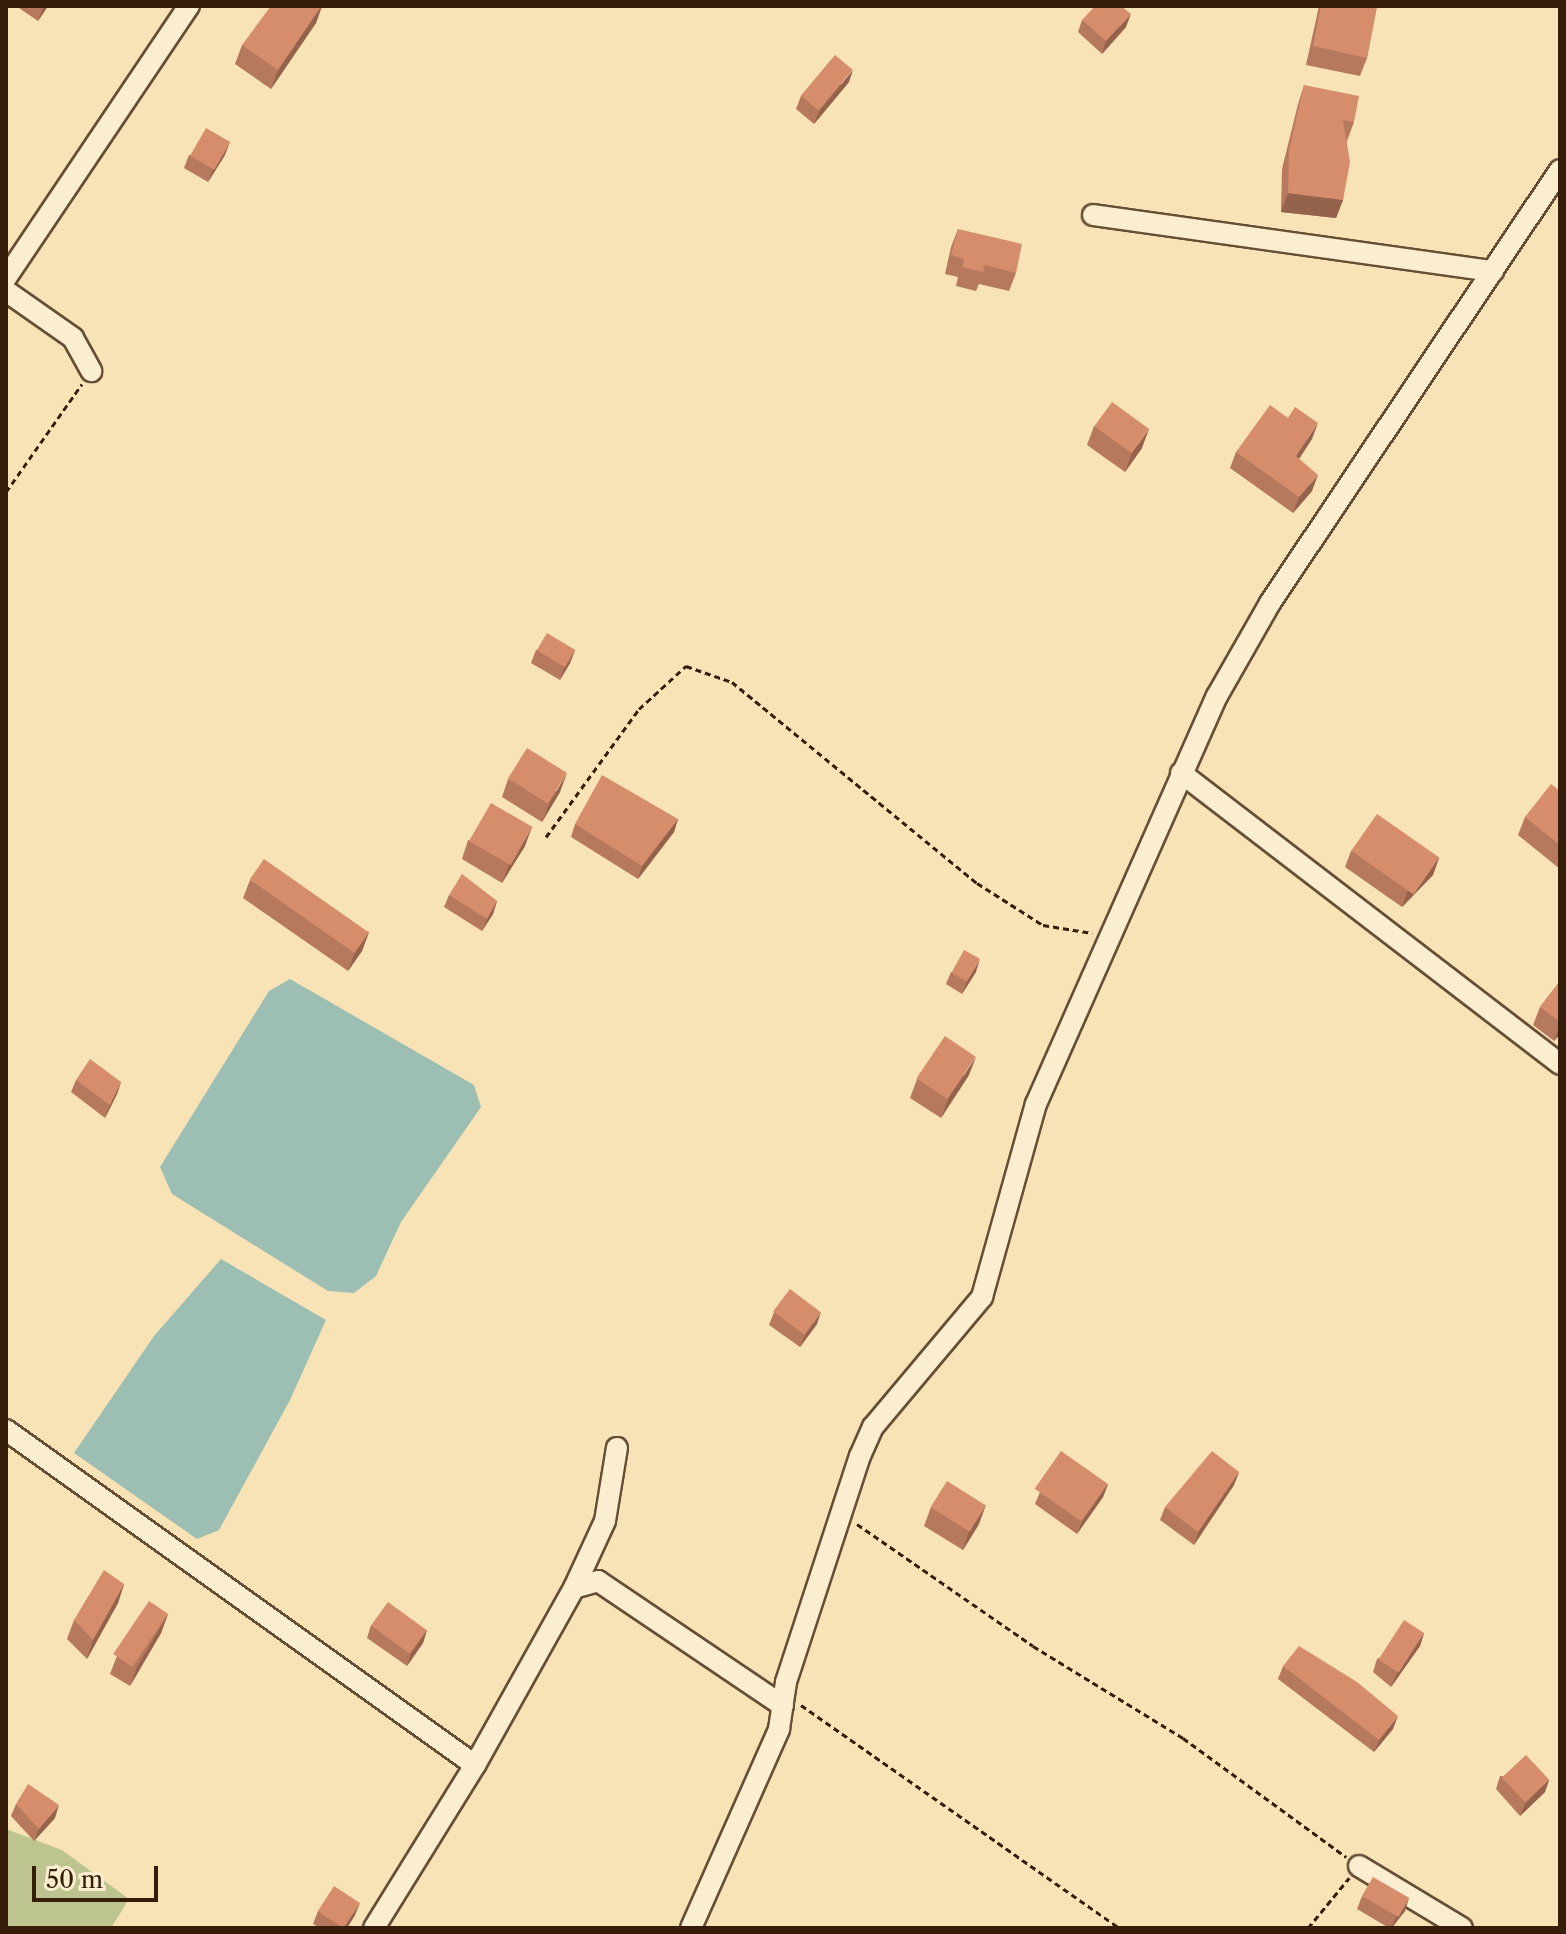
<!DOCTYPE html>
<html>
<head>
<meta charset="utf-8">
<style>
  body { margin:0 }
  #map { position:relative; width:1566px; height:1934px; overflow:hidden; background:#f8e3b7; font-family:"Libre Caslon Text",serif }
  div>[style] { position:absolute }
  .green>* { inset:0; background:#bdc48f }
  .water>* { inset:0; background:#9dbeb2 }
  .path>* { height:3px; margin-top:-1.5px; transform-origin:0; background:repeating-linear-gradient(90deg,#351d0a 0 6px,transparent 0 10px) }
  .roads { filter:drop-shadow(2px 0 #664e35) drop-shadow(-2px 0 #664e35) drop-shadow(0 2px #664e35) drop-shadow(0 -2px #664e35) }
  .minor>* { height:20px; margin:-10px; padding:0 10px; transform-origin:10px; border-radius:10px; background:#faedd0 }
  .wall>* { inset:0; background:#b7795d }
  .shaded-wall>* { inset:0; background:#95634c }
  .building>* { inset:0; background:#d58d6c; transform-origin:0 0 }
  span { translate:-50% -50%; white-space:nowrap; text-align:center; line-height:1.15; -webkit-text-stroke:6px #faedd0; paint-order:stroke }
  .frame { position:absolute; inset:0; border:8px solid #351d0a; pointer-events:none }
  .scale { position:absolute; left:32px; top:1866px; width:126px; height:36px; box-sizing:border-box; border:4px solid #351d0a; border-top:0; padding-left:10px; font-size:24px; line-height:28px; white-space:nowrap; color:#351d0a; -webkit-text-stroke:6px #faedd0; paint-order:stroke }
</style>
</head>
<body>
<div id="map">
  <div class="green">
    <i style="clip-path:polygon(6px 1829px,62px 1850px,129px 1899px,111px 1928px,6px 1928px)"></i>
  </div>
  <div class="water">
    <i style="clip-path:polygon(290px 979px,474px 1085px,481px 1107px,401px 1222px,376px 1276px,354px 1293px,328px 1291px,172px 1194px,160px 1167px,269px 991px)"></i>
    <i style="clip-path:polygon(221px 1259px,326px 1320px,290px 1400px,219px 1530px,197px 1539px,74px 1453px,154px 1336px)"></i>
  </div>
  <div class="path">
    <i style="left:6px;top:492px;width:132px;rotate:-54.9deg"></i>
    <i style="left:546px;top:837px;width:158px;rotate:-54deg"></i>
    <i style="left:639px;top:709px;width:64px;rotate:-42.5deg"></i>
    <i style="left:686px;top:666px;width:49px;rotate:19.2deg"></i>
    <i style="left:732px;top:682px;width:317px;rotate:39.4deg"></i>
    <i style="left:977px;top:883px;width:78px;rotate:32.5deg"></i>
    <i style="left:1043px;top:925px;width:50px;rotate:9.3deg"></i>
    <i style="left:857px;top:1524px;width:214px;rotate:34.7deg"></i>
    <i style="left:1033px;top:1646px;width:176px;rotate:31.5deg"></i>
    <i style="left:1183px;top:1738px;width:202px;rotate:36.1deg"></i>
    <i style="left:801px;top:1705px;width:389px;rotate:35deg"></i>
    <i style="left:1308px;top:1928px;width:65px;rotate:-50.6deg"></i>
  </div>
  <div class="roads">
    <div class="minor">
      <i style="left:1093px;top:215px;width:404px;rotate:8deg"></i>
      <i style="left:6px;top:278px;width:328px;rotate:-56.1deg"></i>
      <i style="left:6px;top:291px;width:82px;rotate:35deg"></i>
      <i style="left:73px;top:338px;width:38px;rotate:61deg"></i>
      <i style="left:1181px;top:773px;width:478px;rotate:37.5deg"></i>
      <i style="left:6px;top:1430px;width:576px;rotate:35.54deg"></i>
      <i style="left:574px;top:1588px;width:74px;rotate:-65.2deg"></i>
      <i style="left:605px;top:1521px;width:74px;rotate:-80.7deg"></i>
      <i style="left:1359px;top:1866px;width:120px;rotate:31deg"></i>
      <i style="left:374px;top:1928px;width:192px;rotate:-58.2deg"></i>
      <i style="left:475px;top:1765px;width:203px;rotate:-60.8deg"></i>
      <i style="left:574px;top:1588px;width:25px;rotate:-16deg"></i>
      <i style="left:598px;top:1581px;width:223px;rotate:34deg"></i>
      <i style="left:691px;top:1928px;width:218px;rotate:-66.1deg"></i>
      <i style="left:779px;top:1729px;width:48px;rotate:-81.5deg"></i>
      <i style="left:786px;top:1682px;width:238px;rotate:-71.9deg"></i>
      <i style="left:860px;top:1456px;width:32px;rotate:-66deg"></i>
      <i style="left:873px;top:1427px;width:170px;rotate:-50deg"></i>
      <i style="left:982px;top:1297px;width:200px;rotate:-74.4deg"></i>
      <i style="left:1036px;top:1104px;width:446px;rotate:-66.1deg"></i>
      <i style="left:1217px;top:696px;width:107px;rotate:-60.3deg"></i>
      <i style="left:1270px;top:603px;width:521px;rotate:-56.19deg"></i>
    </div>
  </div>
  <div class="wall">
    <i style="clip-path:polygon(16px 6px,48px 6px,38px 21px)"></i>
    <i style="clip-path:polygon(322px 6px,316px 23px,271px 89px,235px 64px,242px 45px)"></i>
    <i style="clip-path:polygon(1319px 6px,1377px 6px,1367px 58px,1360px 76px,1306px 65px)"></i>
    <i style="clip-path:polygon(1082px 20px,1126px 27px,1102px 54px,1078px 32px)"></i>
    <i style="clip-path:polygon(849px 82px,814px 124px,796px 109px,801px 96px)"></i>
    <i style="clip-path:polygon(1304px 85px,1354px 122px,1347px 141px,1343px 200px,1336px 218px,1281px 212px,1282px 169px,1298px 104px)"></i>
    <i style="clip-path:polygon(189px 155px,225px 155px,208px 182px,184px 168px)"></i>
    <i style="clip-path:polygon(958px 229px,1016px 273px,1009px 291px,979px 284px,976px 291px,956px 286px,958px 277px,945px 274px,951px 247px)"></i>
    <i style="clip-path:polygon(1094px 426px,1142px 448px,1125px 472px,1087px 445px)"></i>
    <i style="clip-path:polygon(1312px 439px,1299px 459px,1312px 491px,1293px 513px,1230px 468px,1236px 452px)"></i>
    <i style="clip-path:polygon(536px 650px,575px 650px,570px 663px,560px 680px,531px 663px)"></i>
    <i style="clip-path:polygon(508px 779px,560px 792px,542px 822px,502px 797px)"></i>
    <i style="clip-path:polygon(1560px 791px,1560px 869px,1518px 835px,1525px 817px)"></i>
    <i style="clip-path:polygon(678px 819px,674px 832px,638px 879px,571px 837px,575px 824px)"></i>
    <i style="clip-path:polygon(468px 840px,525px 846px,502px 883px,462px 859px)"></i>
    <i style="clip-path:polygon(1351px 851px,1439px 858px,1433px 875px,1402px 907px,1345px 867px)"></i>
    <i style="clip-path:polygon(250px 880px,369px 932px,362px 951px,348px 971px,243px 898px)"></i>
    <i style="clip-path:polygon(449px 895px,497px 901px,493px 914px,482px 931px,444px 907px)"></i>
    <i style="clip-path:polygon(951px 972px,976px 972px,962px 994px,946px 984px)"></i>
    <i style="clip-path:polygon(1560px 981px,1560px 1034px,1554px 1041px,1533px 1025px,1540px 1007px)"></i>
    <i style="clip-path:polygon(969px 1075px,941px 1118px,910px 1098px,917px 1079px)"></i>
    <i style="clip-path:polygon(76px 1080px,121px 1082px,117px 1094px,105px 1118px,71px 1092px)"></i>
    <i style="clip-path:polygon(774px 1312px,817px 1324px,800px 1347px,769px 1325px)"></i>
    <i style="clip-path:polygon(1239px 1472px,1234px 1485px,1194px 1545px,1160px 1520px,1165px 1507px)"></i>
    <i style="clip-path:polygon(1108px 1484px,1103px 1497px,1077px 1534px,1035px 1504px,1040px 1492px)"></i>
    <i style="clip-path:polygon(931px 1507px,979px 1524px,963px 1550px,924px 1526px)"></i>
    <i style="clip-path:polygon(124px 1584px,118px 1603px,87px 1659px,67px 1639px,74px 1620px)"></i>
    <i style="clip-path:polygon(168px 1614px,161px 1633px,130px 1686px,110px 1674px,117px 1656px)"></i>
    <i style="clip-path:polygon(371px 1625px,427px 1630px,423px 1643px,407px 1666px,367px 1638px)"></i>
    <i style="clip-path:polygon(1424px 1633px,1420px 1646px,1391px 1687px,1373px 1672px,1377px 1659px)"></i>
    <i style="clip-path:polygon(1283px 1666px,1393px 1729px,1374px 1752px,1278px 1679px)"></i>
    <i style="clip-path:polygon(1500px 1776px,1549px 1780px,1545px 1792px,1520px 1816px,1496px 1789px)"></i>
    <i style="clip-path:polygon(16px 1804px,55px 1818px,34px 1841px,11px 1816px)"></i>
    <i style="clip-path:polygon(1362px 1896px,1405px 1911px,1392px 1928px,1389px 1928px,1357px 1909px)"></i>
    <i style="clip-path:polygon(318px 1911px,355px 1915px,347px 1928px,320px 1928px,313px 1924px)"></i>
  </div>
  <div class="shaded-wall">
    <i style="clip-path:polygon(44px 6px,48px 6px,38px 21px,43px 8px)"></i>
    <i style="clip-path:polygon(322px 6px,316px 23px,271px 89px,278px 70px)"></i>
    <i style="clip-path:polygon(1131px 14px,1126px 27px,1102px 54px,1106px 41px)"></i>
    <i style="clip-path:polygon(853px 70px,849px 82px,814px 124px,819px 111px)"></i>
    <i style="clip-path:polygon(230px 142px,225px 155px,208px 182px,213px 169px)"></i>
    <i style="clip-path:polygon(1288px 193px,1343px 200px,1336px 218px,1281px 212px)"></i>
    <i style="clip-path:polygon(1318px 423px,1312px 439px,1290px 472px,1296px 456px)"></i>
    <i style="clip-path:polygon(1149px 429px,1142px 448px,1125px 472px,1132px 453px)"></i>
    <i style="clip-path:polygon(1318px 475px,1312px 491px,1293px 513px,1299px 497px)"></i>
    <i style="clip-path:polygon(575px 650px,570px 663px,560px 680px,564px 668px)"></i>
    <i style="clip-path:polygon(567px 773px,560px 792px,542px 822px,549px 804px)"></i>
    <i style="clip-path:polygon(678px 819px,674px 832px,638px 879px,642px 866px)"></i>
    <i style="clip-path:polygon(532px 827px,525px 846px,502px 883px,509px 865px)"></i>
    <i style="clip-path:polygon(1439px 858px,1433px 875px,1402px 907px,1408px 890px)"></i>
    <i style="clip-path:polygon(497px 901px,493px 914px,482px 931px,487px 919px)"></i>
    <i style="clip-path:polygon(369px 932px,362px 951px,348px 971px,355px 952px)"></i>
    <i style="clip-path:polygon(980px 959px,976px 972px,962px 994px,967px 981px)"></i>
    <i style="clip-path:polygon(1560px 1024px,1560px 1034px,1554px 1041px)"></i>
    <i style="clip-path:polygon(976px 1057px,969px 1075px,941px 1118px,948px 1099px)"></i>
    <i style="clip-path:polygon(121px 1082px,117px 1094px,105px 1118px,110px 1105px)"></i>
    <i style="clip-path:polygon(821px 1312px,817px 1324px,800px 1347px,805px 1335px)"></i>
    <i style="clip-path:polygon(1239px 1472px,1234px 1485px,1194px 1545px,1198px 1532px)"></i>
    <i style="clip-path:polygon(1108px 1484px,1103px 1497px,1077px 1534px,1082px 1521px)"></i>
    <i style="clip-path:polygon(986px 1505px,979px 1524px,963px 1550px,969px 1531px)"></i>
    <i style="clip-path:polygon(124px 1584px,118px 1603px,87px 1659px,93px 1640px)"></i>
    <i style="clip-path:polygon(168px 1614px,161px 1633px,130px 1686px,137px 1667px)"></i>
    <i style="clip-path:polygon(427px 1630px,423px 1643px,407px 1666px,411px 1653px)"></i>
    <i style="clip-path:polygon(1424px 1633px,1420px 1646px,1391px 1687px,1396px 1675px)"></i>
    <i style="clip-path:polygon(1398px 1716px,1393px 1729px,1374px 1752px,1379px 1740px)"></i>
    <i style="clip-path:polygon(1549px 1780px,1545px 1792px,1520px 1816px,1525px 1804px)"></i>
    <i style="clip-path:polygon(59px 1805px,55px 1818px,34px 1841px,39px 1829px)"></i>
    <i style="clip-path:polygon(1409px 1898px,1405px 1911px,1391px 1928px,1396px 1917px)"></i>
    <i style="clip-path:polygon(360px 1903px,355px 1915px,347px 1928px,343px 1928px)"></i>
  </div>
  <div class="building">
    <i style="clip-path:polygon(271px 6px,321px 6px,278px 70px,242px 45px)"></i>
    <i style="clip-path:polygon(1095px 6px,1121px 6px,1131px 14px,1106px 41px,1082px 20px)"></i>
    <i style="clip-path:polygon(1321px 6px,1377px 6px,1367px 58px,1313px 46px)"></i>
    <i style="left:835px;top:55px;width:23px;height:53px;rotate:40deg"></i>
    <i style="clip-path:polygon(1304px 85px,1359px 96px,1354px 122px,1343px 120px,1350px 162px,1343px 200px,1288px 193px,1289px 150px)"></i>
    <i style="left:206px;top:128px;width:28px;height:32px;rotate:30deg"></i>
    <i style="clip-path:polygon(958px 229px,1022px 244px,1016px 273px,985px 265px,983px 272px,962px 267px,964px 259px,951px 255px)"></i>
    <i style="left:1112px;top:402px;width:46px;height:30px;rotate:36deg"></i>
    <i style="clip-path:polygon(1270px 405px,1288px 418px,1295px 407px,1318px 423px,1296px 456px,1318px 475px,1299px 497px,1236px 452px)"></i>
    <i style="left:547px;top:633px;width:33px;height:20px;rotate:31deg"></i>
    <i style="left:527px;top:748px;width:47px;height:36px;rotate:32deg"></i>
    <i style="clip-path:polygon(602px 775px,678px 819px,642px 866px,575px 824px)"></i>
    <i style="clip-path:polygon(1551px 784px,1560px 791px,1560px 845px,1525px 817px)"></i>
    <i style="left:491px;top:803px;width:48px;height:44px;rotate:30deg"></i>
    <i style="left:1377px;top:814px;width:76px;height:45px;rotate:35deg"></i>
    <i style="left:264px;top:859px;width:128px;height:25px;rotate:35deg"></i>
    <i style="clip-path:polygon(462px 874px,497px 901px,487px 919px,449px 895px)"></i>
    <i style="left:964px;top:950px;width:18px;height:26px;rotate:29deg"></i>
    <i style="clip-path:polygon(1560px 981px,1560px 1022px,1540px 1007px)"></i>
    <i style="left:945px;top:1036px;width:37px;height:51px;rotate:34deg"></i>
    <i style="clip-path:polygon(90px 1059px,121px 1082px,110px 1105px,76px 1080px)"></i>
    <i style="left:790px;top:1289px;width:39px;height:28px;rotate:37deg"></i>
    <i style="left:1061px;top:1451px;width:57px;height:46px;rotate:35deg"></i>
    <i style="clip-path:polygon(1212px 1451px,1239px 1472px,1198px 1532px,1165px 1507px)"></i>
    <i style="left:947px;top:1481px;width:46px;height:31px;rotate:32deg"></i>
    <i style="clip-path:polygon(104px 1570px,124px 1584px,93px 1640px,74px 1620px)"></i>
    <i style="left:149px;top:1601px;width:23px;height:64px;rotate:34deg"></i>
    <i style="left:388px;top:1602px;width:48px;height:29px;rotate:36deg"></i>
    <i style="left:1404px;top:1620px;width:24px;height:47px;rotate:33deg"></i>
    <i style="clip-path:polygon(1299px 1646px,1357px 1682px,1398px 1716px,1379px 1740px,1283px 1666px)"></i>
    <i style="left:1526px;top:1755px;width:34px;height:33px;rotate:47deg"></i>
    <i style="clip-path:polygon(28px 1784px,59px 1805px,39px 1829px,16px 1804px)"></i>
    <i style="left:1373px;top:1877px;width:42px;height:22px;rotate:30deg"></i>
    <i style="left:334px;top:1886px;width:31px;height:30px;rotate:33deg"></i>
  </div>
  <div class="frame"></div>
  <div class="scale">50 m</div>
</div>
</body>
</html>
